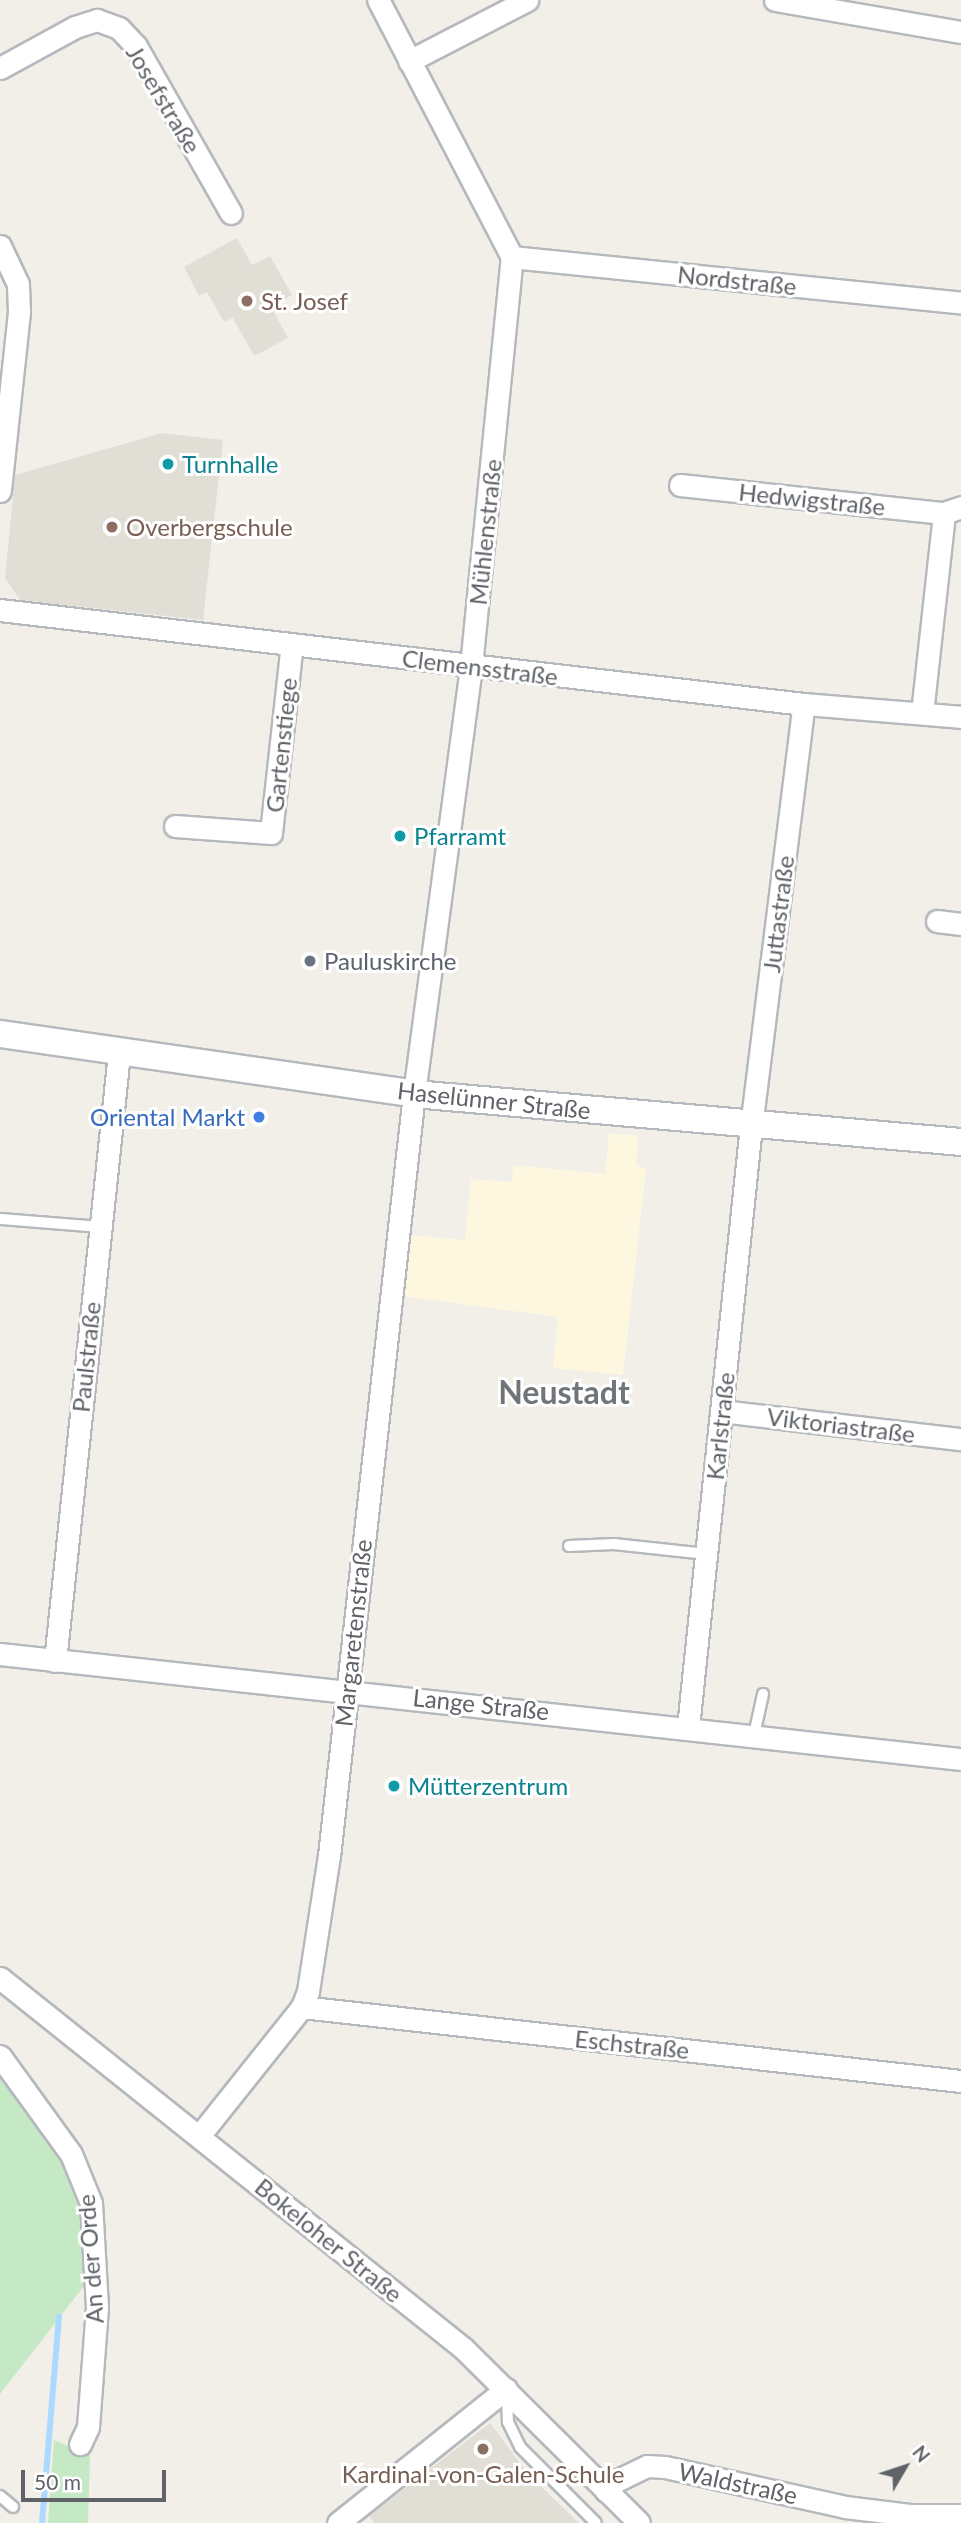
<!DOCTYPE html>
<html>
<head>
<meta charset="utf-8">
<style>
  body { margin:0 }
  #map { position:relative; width:961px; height:2523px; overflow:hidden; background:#f1efe8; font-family:Lato,sans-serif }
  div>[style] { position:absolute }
  .commercial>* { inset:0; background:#fef7e0 }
  .education>* { inset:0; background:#e1ded6 }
  .green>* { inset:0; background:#c5e8c5 }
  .stream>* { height:6px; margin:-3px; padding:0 3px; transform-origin:3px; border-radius:3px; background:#aadaff }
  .roads { filter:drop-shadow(2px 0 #b5b8bc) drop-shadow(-2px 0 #b5b8bc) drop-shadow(0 2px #b5b8bc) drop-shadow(0 -2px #b5b8bc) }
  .service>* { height:10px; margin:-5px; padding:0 5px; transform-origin:5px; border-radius:5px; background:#fff }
  .minor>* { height:21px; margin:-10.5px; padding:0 10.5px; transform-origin:10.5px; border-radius:10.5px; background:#fff }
  .tertiary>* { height:26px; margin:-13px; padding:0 13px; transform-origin:13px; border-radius:13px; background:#fff }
  .dots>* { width:19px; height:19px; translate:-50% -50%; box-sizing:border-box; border:4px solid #fff; border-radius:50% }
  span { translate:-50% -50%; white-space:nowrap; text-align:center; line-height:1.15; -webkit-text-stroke:6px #fff; paint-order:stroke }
  .street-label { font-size:24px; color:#5f6368 }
  .education-label { font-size:24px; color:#785e54 }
  .left { translate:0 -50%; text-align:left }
  .culture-label { font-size:24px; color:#0d838f }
  .worship-label { font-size:24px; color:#5b616d }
  .shop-label { font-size:24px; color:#366cbe }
  .right { translate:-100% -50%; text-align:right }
  .district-label { font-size:32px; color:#70757a; font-weight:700 }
  .north { position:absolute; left:870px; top:2432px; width:70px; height:70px; -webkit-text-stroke:5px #fff; paint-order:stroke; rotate:51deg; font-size:19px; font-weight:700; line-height:28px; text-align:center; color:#5f6368 }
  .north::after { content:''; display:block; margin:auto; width:24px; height:32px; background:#5f6368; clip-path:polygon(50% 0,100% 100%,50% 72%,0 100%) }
  .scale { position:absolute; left:21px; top:2470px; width:145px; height:32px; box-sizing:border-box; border:4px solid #5f6368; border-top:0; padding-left:9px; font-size:21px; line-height:24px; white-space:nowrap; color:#5f6368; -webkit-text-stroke:5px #fff; paint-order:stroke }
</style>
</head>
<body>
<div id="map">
  <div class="commercial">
    <i style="clip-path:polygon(609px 1133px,638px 1136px,636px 1166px,646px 1168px,623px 1375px,553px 1368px,558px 1317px,403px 1296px,409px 1235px,465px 1240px,471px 1179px,511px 1182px,514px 1165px,605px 1174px)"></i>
  </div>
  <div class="education">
    <i style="clip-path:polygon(237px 238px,252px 265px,270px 256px,292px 295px,271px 307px,288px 338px,254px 356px,233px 318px,224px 322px,207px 292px,199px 296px,184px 267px)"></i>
    <i style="clip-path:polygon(162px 433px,223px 440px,203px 620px,20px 600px,5px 578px,15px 475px)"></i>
    <i style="clip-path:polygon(490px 2423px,529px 2475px,579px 2523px,374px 2523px,369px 2516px)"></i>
  </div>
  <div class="green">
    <i style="clip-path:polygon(0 2068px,73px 2170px,86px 2205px,87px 2282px,0 2394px)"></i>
    <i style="clip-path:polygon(54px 2440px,90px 2455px,88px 2523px,48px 2523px)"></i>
  </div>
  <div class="stream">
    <i style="left:42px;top:2523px;width:207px;rotate:-85.3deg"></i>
  </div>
  <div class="roads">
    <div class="service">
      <i style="left:0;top:1219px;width:99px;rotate:4.6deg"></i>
      <i style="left:569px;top:1546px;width:45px;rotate:-2.5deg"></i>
      <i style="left:614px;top:1544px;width:93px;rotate:6.2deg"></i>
      <i style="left:754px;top:1735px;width:42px;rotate:-77.6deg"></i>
      <i style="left:507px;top:2396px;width:26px;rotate:88deg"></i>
      <i style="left:508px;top:2422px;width:28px;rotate:64deg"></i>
      <i style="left:520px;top:2447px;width:107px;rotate:45deg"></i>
      <i style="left:0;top:2496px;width:17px;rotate:40deg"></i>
    </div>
    <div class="minor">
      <i style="left:775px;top:0;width:189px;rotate:9.8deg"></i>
      <i style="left:409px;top:61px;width:133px;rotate:-27.3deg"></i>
      <i style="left:0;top:68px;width:85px;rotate:-28.7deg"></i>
      <i style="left:75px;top:27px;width:23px;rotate:-18deg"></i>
      <i style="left:97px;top:20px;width:23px;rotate:20deg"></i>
      <i style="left:119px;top:28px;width:25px;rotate:47deg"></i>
      <i style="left:136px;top:46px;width:192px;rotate:60.4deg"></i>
      <i style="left:0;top:246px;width:42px;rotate:64.7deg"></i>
      <i style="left:18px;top:284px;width:28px;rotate:88deg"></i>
      <i style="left:19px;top:312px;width:180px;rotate:96.1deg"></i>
      <i style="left:512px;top:257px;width:451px;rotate:5.8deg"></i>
      <i style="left:680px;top:485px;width:265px;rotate:6.1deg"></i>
      <i style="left:944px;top:513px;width:18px;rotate:-19deg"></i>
      <i style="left:0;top:610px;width:809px;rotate:6.67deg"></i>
      <i style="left:804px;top:704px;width:158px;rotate:4.7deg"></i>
      <i style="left:922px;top:713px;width:201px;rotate:-83.7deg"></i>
      <i style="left:175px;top:826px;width:96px;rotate:4.2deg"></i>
      <i style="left:271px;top:833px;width:190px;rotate:-83.7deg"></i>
      <i style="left:937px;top:921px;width:24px;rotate:7deg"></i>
      <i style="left:721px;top:1411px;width:242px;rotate:6.7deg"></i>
      <i style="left:0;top:1654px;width:967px;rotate:6.24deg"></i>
      <i style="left:55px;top:1661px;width:611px;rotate:-83.99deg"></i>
      <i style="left:688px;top:1727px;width:595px;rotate:-84.02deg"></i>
      <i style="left:750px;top:1135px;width:434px;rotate:-82.9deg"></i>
      <i style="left:0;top:1978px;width:593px;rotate:38.63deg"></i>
      <i style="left:463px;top:2348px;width:248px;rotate:44.8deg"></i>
      <i style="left:302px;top:2007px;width:663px;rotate:6.41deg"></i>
      <i style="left:0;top:2056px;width:121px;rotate:54.1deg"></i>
      <i style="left:71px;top:2154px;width:53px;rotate:67.8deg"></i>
      <i style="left:91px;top:2203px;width:104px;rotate:86.7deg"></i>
      <i style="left:97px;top:2307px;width:120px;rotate:94.3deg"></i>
      <i style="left:88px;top:2427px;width:19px;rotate:115deg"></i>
      <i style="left:199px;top:2136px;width:165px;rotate:-51.4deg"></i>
      <i style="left:302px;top:2007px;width:17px;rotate:-69deg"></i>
      <i style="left:308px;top:1991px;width:137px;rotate:-81.2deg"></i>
      <i style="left:329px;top:1856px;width:767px;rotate:-83.64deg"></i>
      <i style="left:414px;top:1094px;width:432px;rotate:-82.4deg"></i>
      <i style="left:471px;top:666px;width:411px;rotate:-84.3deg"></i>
      <i style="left:512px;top:257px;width:290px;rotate:-117.5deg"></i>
      <i style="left:606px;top:2491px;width:14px;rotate:-45deg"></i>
      <i style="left:616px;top:2481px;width:34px;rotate:-26deg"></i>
      <i style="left:647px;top:2466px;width:18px;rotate:3deg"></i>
      <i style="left:665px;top:2467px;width:184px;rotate:12.5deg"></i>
      <i style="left:845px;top:2507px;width:65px;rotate:7deg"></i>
      <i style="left:910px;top:2515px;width:51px"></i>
      <i style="left:338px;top:2523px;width:215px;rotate:-38.6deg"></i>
    </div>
    <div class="tertiary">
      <i style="left:0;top:1034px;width:418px;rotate:8.2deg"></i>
      <i style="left:414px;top:1094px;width:549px;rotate:5.01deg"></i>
    </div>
  </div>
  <div class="dots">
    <i style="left:247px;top:301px;background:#8d6e63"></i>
    <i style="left:168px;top:464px;background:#0f9aa8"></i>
    <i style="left:112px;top:527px;background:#8d6e63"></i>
    <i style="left:400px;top:836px;background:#0f9aa8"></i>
    <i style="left:310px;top:961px;background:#6b7280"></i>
    <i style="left:259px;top:1117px;background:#3f7fe0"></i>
    <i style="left:394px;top:1786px;background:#0f9aa8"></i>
    <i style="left:483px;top:2449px;background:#8d6e63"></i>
  </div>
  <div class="street-label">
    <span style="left:164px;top:99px;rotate:59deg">Josefstraße</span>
    <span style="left:737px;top:280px;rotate:6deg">Nordstraße</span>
    <span style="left:812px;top:499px;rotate:6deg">Hedwigstraße</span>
    <span style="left:485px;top:532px;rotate:-84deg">Mühlenstraße</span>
    <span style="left:480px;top:667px;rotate:7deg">Clemensstraße</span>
    <span style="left:281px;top:745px;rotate:-84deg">Gartenstiege</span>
    <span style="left:778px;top:914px;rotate:-83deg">Juttastraße</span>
    <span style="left:494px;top:1100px;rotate:6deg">Haselünner Straße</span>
    <span style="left:86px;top:1357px;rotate:-84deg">Paulstraße</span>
    <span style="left:841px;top:1425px;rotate:7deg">Viktoriastraße</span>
    <span style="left:720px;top:1426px;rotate:-84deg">Karlstraße</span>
    <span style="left:353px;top:1633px;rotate:-84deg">Margaretenstraße</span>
    <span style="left:481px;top:1704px;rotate:6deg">Lange Straße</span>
    <span style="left:632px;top:2044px;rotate:6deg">Eschstraße</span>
    <span style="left:329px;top:2240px;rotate:39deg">Bokeloher Straße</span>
    <span style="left:90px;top:2259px;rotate:-94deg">An der Orde</span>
    <span style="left:738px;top:2483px;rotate:12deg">Waldstraße</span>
  </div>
  <div class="education-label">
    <span class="left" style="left:261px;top:301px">St. Josef</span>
    <span class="left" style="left:126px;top:527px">Overbergschule</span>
    <span style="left:483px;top:2474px">Kardinal-von-Galen-Schule</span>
  </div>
  <div class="culture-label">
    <span class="left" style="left:182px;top:464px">Turnhalle</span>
    <span class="left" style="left:414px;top:836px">Pfarramt</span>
    <span class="left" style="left:408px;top:1786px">Mütterzentrum</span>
  </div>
  <div class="worship-label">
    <span class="left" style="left:324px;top:961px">Pauluskirche</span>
  </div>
  <div class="shop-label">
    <span class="right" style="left:245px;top:1117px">Oriental Markt</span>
  </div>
  <div class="district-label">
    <span style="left:564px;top:1392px">Neustadt</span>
  </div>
  <div class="north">N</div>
  <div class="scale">50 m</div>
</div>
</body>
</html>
